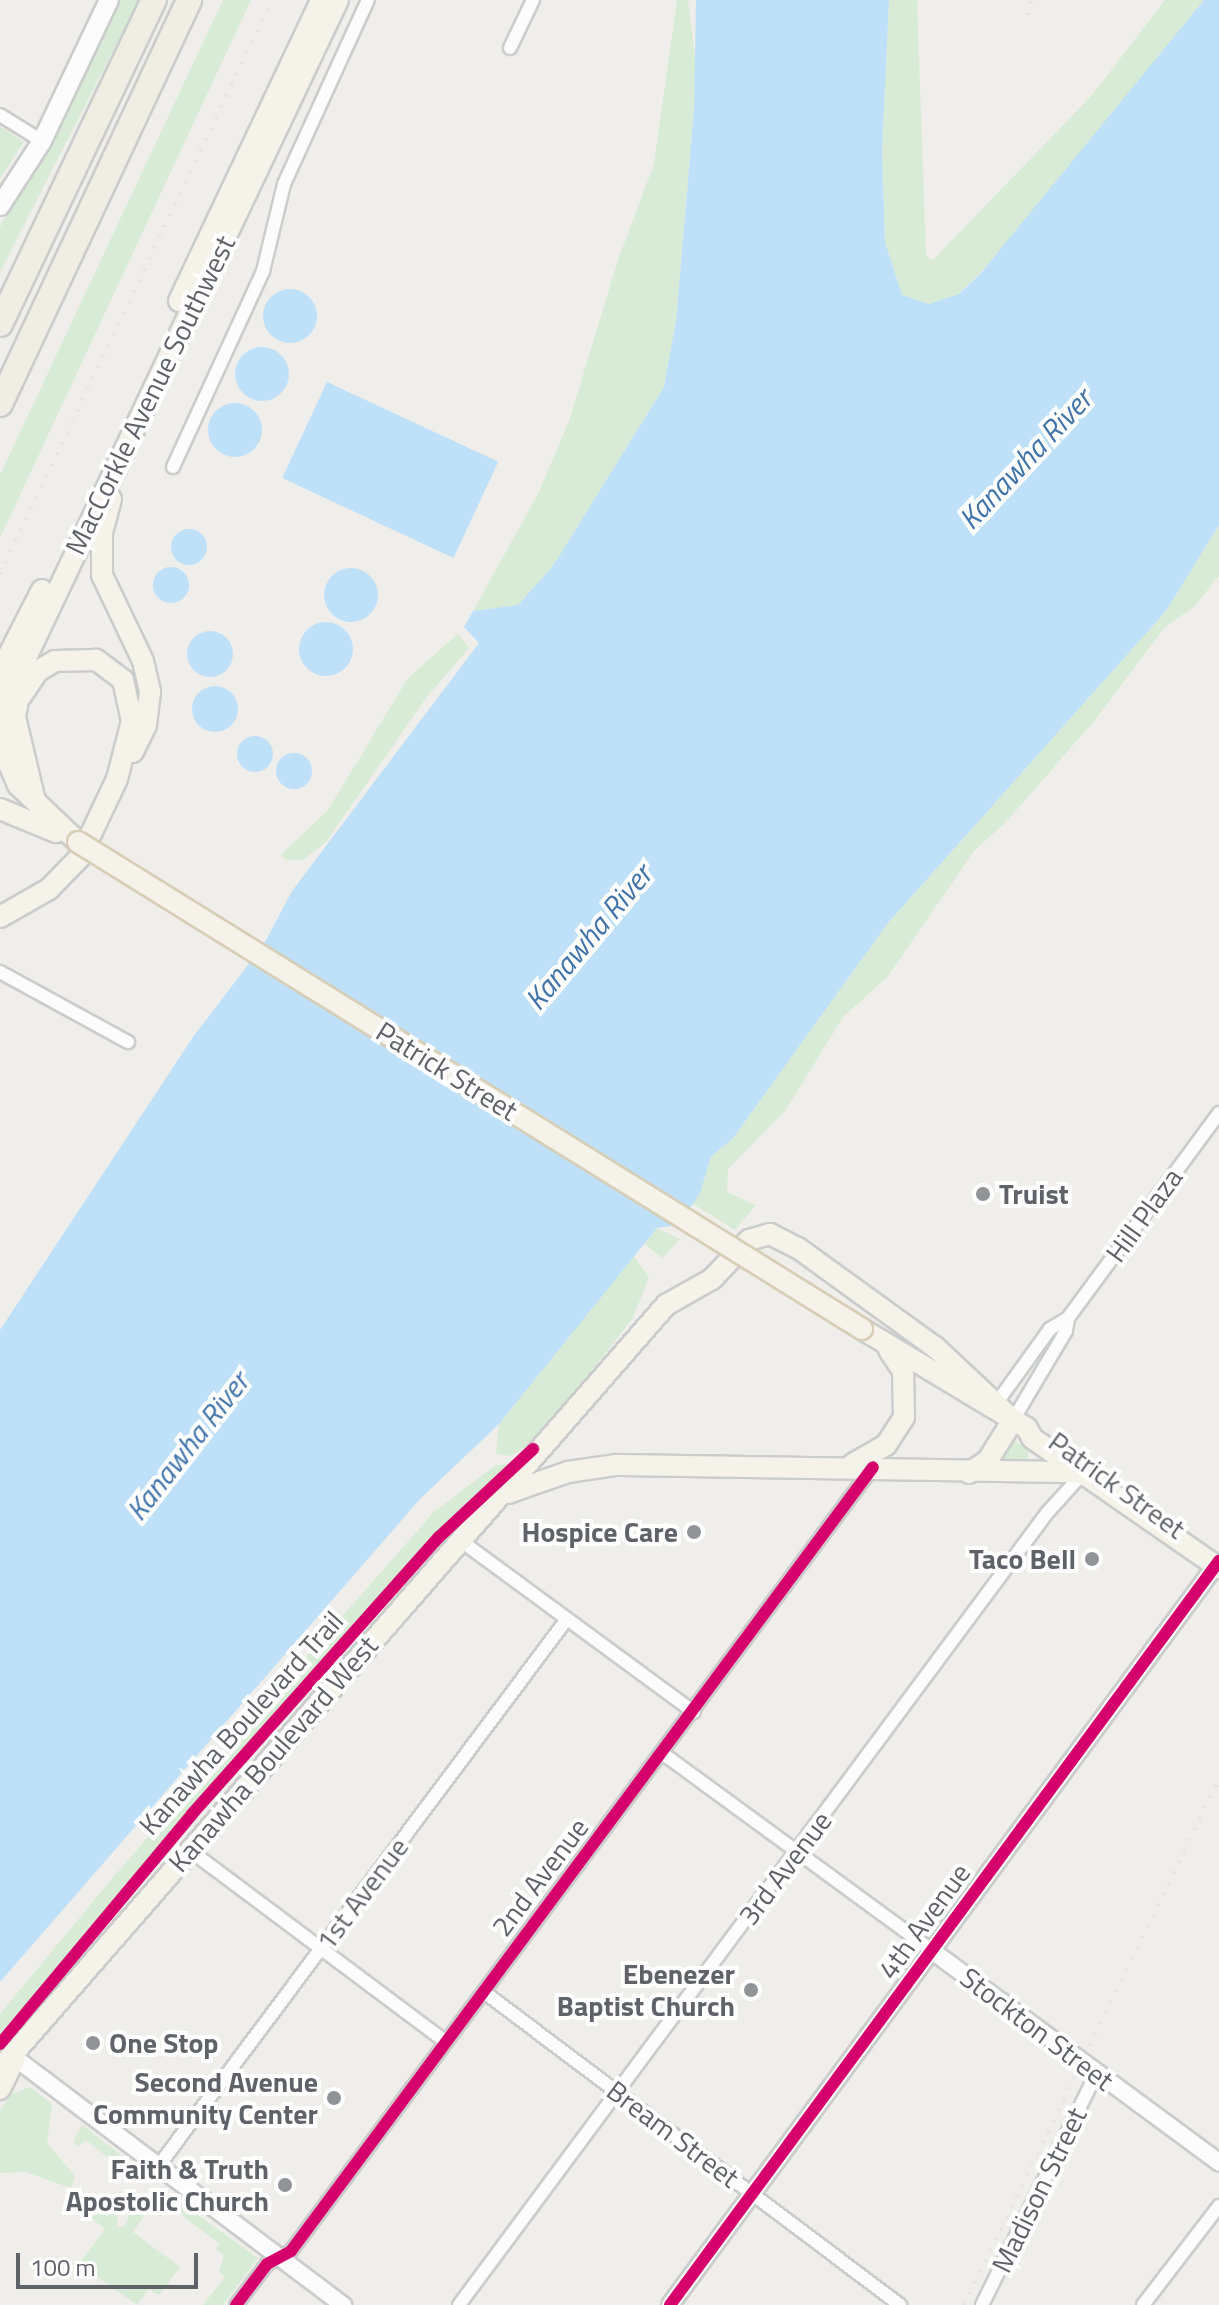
<!DOCTYPE html>
<html>
<head>
<meta charset="utf-8">
<style>
  body { margin:0 }
  #map { position:relative; width:1219px; height:2305px; overflow:hidden; background:#efeeea; font-family:"Titillium Web",sans-serif }
  div>[style] { position:absolute }
  .green>* { inset:0; background:#d8ebd6 }
  .water>* { inset:0; background:#bfe0f9; transform-origin:0 0 }
  .round { border-radius:50% }
  .roads { filter:drop-shadow(2px 0 #cbcccc) drop-shadow(-2px 0 #cbcccc) drop-shadow(0 2px #cbcccc) drop-shadow(0 -2px #cbcccc) }
  .minor>* { height:12px; margin:-6px; padding:0 6px; transform-origin:6px; border-radius:6px; background:#fdfcfc }
  .tertiary>* { height:16px; margin:-8px; padding:0 8px; transform-origin:8px; border-radius:8px; background:#fdfcfc }
  .secondary>* { height:18px; margin:-9px; padding:0 9px; transform-origin:9px; border-radius:9px; background:#fdfcfc }
  .primary>* { height:20px; margin:-10px; padding:0 10px; transform-origin:10px; border-radius:10px; background:#f4f2e9 }
  .motorway>* { height:24px; margin:-12px; padding:0 12px; transform-origin:12px; border-radius:12px; background:#f0ede3 }
  .rail>* { height:4px; margin-top:-2px; transform-origin:0; background:repeating-linear-gradient(90deg,#e4e4e4 0 2px,transparent 0 12px) }
  .bridges { filter:drop-shadow(2px 0 #d7ceb8) drop-shadow(-2px 0 #d7ceb8) drop-shadow(0 2px #d7ceb8) drop-shadow(0 -2px #d7ceb8) }
  .primary-bridge>* { height:20px; margin:-10px; padding:0 10px; transform-origin:10px; border-radius:10px; background:#f4f2e9 }
  .cycleway>* { height:12px; margin:-6px; padding:0 6px; transform-origin:6px; border-radius:6px; background:#d6006c }
  .dots>* { width:22px; height:22px; translate:-50% -50%; box-sizing:border-box; border:4px solid #fff; border-radius:50% }
  span { translate:-50% -50%; white-space:nowrap; text-align:center; line-height:1.15; -webkit-text-stroke:8px #fff; paint-order:stroke }
  .street-label { font-size:28px; color:#5f6368 }
  .poi-label { font-size:28px; color:#5f6368; font-weight:700 }
  .left { translate:0 -50%; text-align:left }
  .right { translate:-100% -50%; text-align:right }
  .water-label { font-size:30px; color:#4174aa; font-style:italic }
  .scale { position:absolute; left:16px; top:2253px; width:182px; height:36px; box-sizing:border-box; border:4px solid #5f6368; border-top:0; padding-left:10px; font-size:24px; line-height:28px; white-space:nowrap; color:#5f6368; -webkit-text-stroke:6px #fff; paint-order:stroke }
</style>
</head>
<body>
<div id="map">
  <div class="green">
    <i style="clip-path:polygon(115px 0,139px 0,0 272px,0 227px,80px 82px)"></i>
    <i style="clip-path:polygon(223px 0,251px 0,0 538px,0 475px)"></i>
    <i style="clip-path:polygon(677px 0,688px 0,697px 73px,676px 321px,664px 387px,553px 566px,518px 605px,473px 611px,538px 494px,569px 421px,618px 260px,654px 164px)"></i>
    <i style="clip-path:polygon(889px 0,917px 0,926px 256px,933px 260px,1093px 94px,1165px 0,1204px 0,1002px 250px,959px 294px,929px 304px,902px 295px,885px 242px,882px 151px)"></i>
    <i style="clip-path:polygon(0 126px,24px 142px,0 179px)"></i>
    <i style="clip-path:polygon(1219px 525px,1219px 575px,1195px 606px,1164px 628px,1095px 720px,1005px 823px,974px 851px,888px 976px,843px 1017px,785px 1111px,728px 1169px,727px 1192px,756px 1205px,735px 1230px,693px 1204px,711px 1157px,734px 1137px,887px 924px,1166px 611px)"></i>
    <i style="clip-path:polygon(458px 634px,469px 648px,426px 698px,326px 842px,303px 860px,287px 860px,281px 855px,328px 810px,408px 678px)"></i>
    <i style="clip-path:polygon(657px 1228px,680px 1239px,662px 1258px,644px 1243px)"></i>
    <i style="clip-path:polygon(633px 1255px,649px 1277px,633px 1318px,537px 1440px,510px 1456px,496px 1454px,499px 1424px)"></i>
    <i style="clip-path:polygon(1014px 1441px,1028px 1449px,1028px 1463px,1001px 1463px)"></i>
    <i style="clip-path:polygon(515px 1464px,435px 1533px,188px 1811px,0 2035px,0 2014px,115px 1875px,434px 1512px,496px 1465px)"></i>
    <i style="clip-path:polygon(30px 2087px,52px 2104px,47px 2143px,75px 2176px,71px 2188px,26px 2172px,0 2173px,0 2110px,12px 2094px)"></i>
    <i style="clip-path:polygon(82px 2125px,138px 2168px,129px 2181px,121px 2168px,86px 2140px,78px 2146px,73px 2142px)"></i>
    <i style="clip-path:polygon(164px 2191px,258px 2258px,223px 2305px,203px 2305px,225px 2277px,219px 2272px,224px 2256px,216px 2249px,220px 2244px,170px 2206px,161px 2216px,133px 2206px)"></i>
    <i style="clip-path:polygon(118px 2209px,117px 2227px,125px 2226px,131px 2211px,144px 2216px,133px 2232px,180px 2267px,159px 2295px,149px 2289px,137px 2305px,79px 2264px,105px 2229px,90px 2217px)"></i>
  </div>
  <div class="water">
    <i style="clip-path:polygon(696px 0,889px 0,882px 151px,885px 242px,902px 295px,929px 304px,959px 294px,980px 274px,1204px 0,1219px 0,1219px 525px,1166px 611px,887px 924px,734px 1137px,711px 1157px,700px 1193px,679px 1225px,657px 1228px,499px 1424px,420px 1499px,0 1982px,0 1330px,193px 1037px,264px 944px,292px 891px,479px 643px,464px 627px,473px 611px,518px 605px,553px 566px,664px 387px,676px 321px,694px 110px)"></i>
    <i class="round" style="left:263px;top:289px;width:54px;height:54px"></i>
    <i class="round" style="left:235px;top:347px;width:54px;height:54px"></i>
    <i style="left:327px;top:382px;width:189px;height:106px;rotate:25deg"></i>
    <i class="round" style="left:208px;top:403px;width:54px;height:54px"></i>
    <i class="round" style="left:171px;top:529px;width:36px;height:36px"></i>
    <i class="round" style="left:153px;top:567px;width:36px;height:36px"></i>
    <i class="round" style="left:324px;top:568px;width:54px;height:54px"></i>
    <i class="round" style="left:299px;top:622px;width:54px;height:54px"></i>
    <i class="round" style="left:187px;top:631px;width:46px;height:46px"></i>
    <i class="round" style="left:192px;top:686px;width:46px;height:46px"></i>
    <i class="round" style="left:237px;top:736px;width:36px;height:36px"></i>
    <i class="round" style="left:276px;top:753px;width:36px;height:36px"></i>
  </div>
  <div class="roads">
    <div class="minor">
      <i style="left:510px;top:48px;width:53px;rotate:-64.4deg"></i>
      <i style="left:0;top:115px;width:49px;rotate:31.8deg"></i>
      <i style="left:173px;top:467px;width:216px;rotate:-65.3deg"></i>
      <i style="left:263px;top:271px;width:89px;rotate:-76.4deg"></i>
      <i style="left:284px;top:184px;width:202px;rotate:-65.5deg"></i>
      <i style="left:0;top:972px;width:146px;rotate:28.7deg"></i>
      <i style="left:1068px;top:1318px;width:255px;rotate:-53.6deg"></i>
      <i style="left:993px;top:1408px;width:97px;rotate:-54.2deg"></i>
      <i style="left:1050px;top:1329px;width:21px;rotate:-31deg"></i>
      <i style="left:1068px;top:1318px;width:13px;rotate:99deg"></i>
      <i style="left:1066px;top:1331px;width:104px;rotate:120.8deg"></i>
      <i style="left:461px;top:1541px;width:289px;rotate:36.3deg"></i>
      <i style="left:662px;top:1753px;width:333px;rotate:36.2deg"></i>
      <i style="left:188px;top:1849px;width:321px;rotate:36.8deg"></i>
      <i style="left:484px;top:1992px;width:521px;rotate:36.96deg"></i>
      <i style="left:157px;top:2168px;width:685px;rotate:-53.25deg"></i>
      <i style="left:236px;top:2305px;width:51px;rotate:-52.9deg"></i>
      <i style="left:267px;top:2264px;width:27px;rotate:-28deg"></i>
      <i style="left:291px;top:2251px;width:976px;rotate:-53.41deg"></i>
      <i style="left:459px;top:2305px;width:986px;rotate:-53.41deg"></i>
      <i style="left:1047px;top:1513px;width:55px;rotate:-47.9deg"></i>
      <i style="left:982px;top:2305px;width:258px;rotate:-63.7deg"></i>
      <i style="left:1143px;top:2305px;width:125px;rotate:-52.5deg"></i>
    </div>
    <div class="tertiary">
      <i style="left:931px;top:1950px;width:358px;rotate:36.4deg"></i>
      <i style="left:15px;top:2058px;width:411px;rotate:37deg"></i>
      <i style="left:670px;top:2305px;width:920px;rotate:-53.58deg"></i>
    </div>
    <div class="secondary">
      <i style="left:0;top:206px;width:77px;rotate:-57.1deg"></i>
      <i style="left:42px;top:141px;width:156px;rotate:-64.6deg"></i>
    </div>
    <div class="primary">
      <i style="left:179px;top:301px;width:333px;rotate:-64.7deg"></i>
      <i style="left:111px;top:499px;width:35px;rotate:105deg"></i>
      <i style="left:102px;top:533px;width:42px;rotate:90deg"></i>
      <i style="left:102px;top:575px;width:95px;rotate:64.5deg"></i>
      <i style="left:143px;top:661px;width:32px;rotate:77deg"></i>
      <i style="left:150px;top:692px;width:33px;rotate:97deg"></i>
      <i style="left:146px;top:725px;width:30px;rotate:116deg"></i>
      <i style="left:11px;top:662px;width:62px;rotate:100.2deg"></i>
      <i style="left:0;top:723px;width:42px;rotate:77.6deg"></i>
      <i style="left:9px;top:764px;width:23px;rotate:67deg"></i>
      <i style="left:18px;top:785px;width:83px;rotate:43.5deg"></i>
      <i style="left:0;top:672px;width:92px;rotate:-62.9deg"></i>
      <i style="left:35px;top:801px;width:86px;rotate:-103.4deg"></i>
      <i style="left:15px;top:717px;width:58px;rotate:-80deg"></i>
      <i style="left:25px;top:660px;width:730px;rotate:-64.63deg"></i>
      <i style="left:0;top:809px;width:61px;rotate:22.3deg"></i>
      <i style="left:0;top:917px;width:56px;rotate:-29.7deg"></i>
      <i style="left:49px;top:889px;width:45px;rotate:-45.9deg"></i>
      <i style="left:80px;top:857px;width:86px;rotate:-64.6deg"></i>
      <i style="left:117px;top:779px;width:60px;rotate:-75.5deg"></i>
      <i style="left:132px;top:721px;width:42px;rotate:-102.4deg"></i>
      <i style="left:123px;top:680px;width:34px;rotate:-143deg"></i>
      <i style="left:96px;top:660px;width:41px;rotate:178.6deg"></i>
      <i style="left:55px;top:661px;width:20px;rotate:150deg"></i>
      <i style="left:38px;top:671px;width:30px;rotate:124deg"></i>
      <i style="left:862px;top:1329px;width:192px;rotate:31deg"></i>
      <i style="left:1027px;top:1428px;width:11px;rotate:63deg"></i>
      <i style="left:1032px;top:1438px;width:228px;rotate:34.8deg"></i>
      <i style="left:853px;top:1464px;width:38px;rotate:-30deg"></i>
      <i style="left:886px;top:1445px;width:33px;rotate:-57deg"></i>
      <i style="left:904px;top:1417px;width:46px;rotate:-91.2deg"></i>
      <i style="left:903px;top:1371px;width:25px;rotate:-124deg"></i>
      <i style="left:969px;top:1473px;width:23px;rotate:-34deg"></i>
      <i style="left:988px;top:1460px;width:47px;rotate:-58deg"></i>
      <i style="left:508px;top:1493px;width:64px;rotate:-19.3deg"></i>
      <i style="left:568px;top:1472px;width:49px;rotate:-8.3deg"></i>
      <i style="left:616px;top:1465px;width:468px;rotate:0.9deg"></i>
      <i style="left:0;top:2069px;width:1014px;rotate:-48.92deg"></i>
      <i style="left:666px;top:1305px;width:53px;rotate:-29.5deg"></i>
      <i style="left:712px;top:1279px;width:54px;rotate:-46.5deg"></i>
      <i style="left:749px;top:1240px;width:22px;rotate:-16deg"></i>
      <i style="left:770px;top:1234px;width:31px;rotate:27deg"></i>
      <i style="left:798px;top:1248px;width:169px;rotate:35.9deg"></i>
      <i style="left:935px;top:1347px;width:107px;rotate:43.1deg"></i>
      <i style="left:0;top:2089px;width:34px;rotate:-64deg"></i>
    </div>
    <div class="motorway">
      <i style="left:0;top:324px;width:359px;rotate:-64.6deg"></i>
      <i style="left:0;top:404px;width:446px;rotate:-64.9deg"></i>
    </div>
  </div>
  <div class="rail">
    <i style="left:1027px;top:15px;width:16px;rotate:-72deg"></i>
    <i style="left:0;top:574px;width:635px;rotate:-64.65deg"></i>
    <i style="left:964px;top:2305px;width:585px;rotate:-64.14deg"></i>
  </div>
  <div class="bridges">
    <div class="primary-bridge">
      <i style="left:78px;top:842px;width:923px;rotate:31.85deg"></i>
    </div>
  </div>
  <div class="cycleway">
    <i style="left:0;top:2044px;width:300px;rotate:-50.1deg"></i>
    <i style="left:192px;top:1814px;width:371px;rotate:-48.3deg"></i>
    <i style="left:439px;top:1537px;width:129px;rotate:-43.1deg"></i>
    <i style="left:236px;top:2305px;width:51px;rotate:-52.9deg"></i>
    <i style="left:267px;top:2264px;width:27px;rotate:-28deg"></i>
    <i style="left:291px;top:2251px;width:976px;rotate:-53.41deg"></i>
    <i style="left:670px;top:2305px;width:925px;rotate:-53.58deg"></i>
  </div>
  <div class="dots">
    <i style="left:983px;top:1194px;background:#919496"></i>
    <i style="left:694px;top:1532px;background:#919496"></i>
    <i style="left:1092px;top:1559px;background:#919496"></i>
    <i style="left:751px;top:1990px;background:#919496"></i>
    <i style="left:93px;top:2043px;background:#919496"></i>
    <i style="left:334px;top:2098px;background:#919496"></i>
    <i style="left:285px;top:2185px;background:#919496"></i>
  </div>
  <div class="street-label">
    <span style="left:150px;top:395px;rotate:-64deg">MacCorkle Avenue Southwest</span>
    <span style="left:447px;top:1071px;rotate:32deg">Patrick Street</span>
    <span style="left:1144px;top:1215px;rotate:-54deg">Hill Plaza</span>
    <span style="left:1117px;top:1485px;rotate:36deg">Patrick Street</span>
    <span style="left:241px;top:1723px;rotate:-48deg">Kanawha Boulevard Trail</span>
    <span style="left:273px;top:1754px;rotate:-49deg">Kanawha Boulevard West</span>
    <span style="left:785px;top:1868px;rotate:-53deg">3rd Avenue</span>
    <span style="left:540px;top:1877px;rotate:-53deg">2nd Avenue</span>
    <span style="left:362px;top:1894px;rotate:-53deg">1st Avenue</span>
    <span style="left:924px;top:1921px;rotate:-54deg">4th Avenue</span>
    <span style="left:1037px;top:2029px;rotate:37deg">Stockton Street</span>
    <span style="left:673px;top:2134px;rotate:37deg">Bream Street</span>
    <span style="left:1039px;top:2190px;rotate:-64deg">Madison Street</span>
  </div>
  <div class="poi-label">
    <span class="left" style="left:999px;top:1194px">Truist</span>
    <span class="right" style="left:678px;top:1532px">Hospice Care</span>
    <span class="right" style="left:1076px;top:1559px">Taco Bell</span>
    <span class="right" style="left:735px;top:1990px">Ebenezer<br>Baptist Church</span>
    <span class="left" style="left:109px;top:2043px">One Stop</span>
    <span class="right" style="left:318px;top:2098px">Second Avenue<br>Community Center</span>
    <span class="right" style="left:269px;top:2185px">Faith &amp; Truth<br>Apostolic Church</span>
  </div>
  <div class="water-label">
    <span style="left:1025px;top:459px;rotate:-47deg">Kanawha River</span>
    <span style="left:588px;top:937px;rotate:-50deg">Kanawha River</span>
    <span style="left:187px;top:1446px;rotate:-52deg">Kanawha River</span>
  </div>
  <div class="scale">100 m</div>
</div>
</body>
</html>
